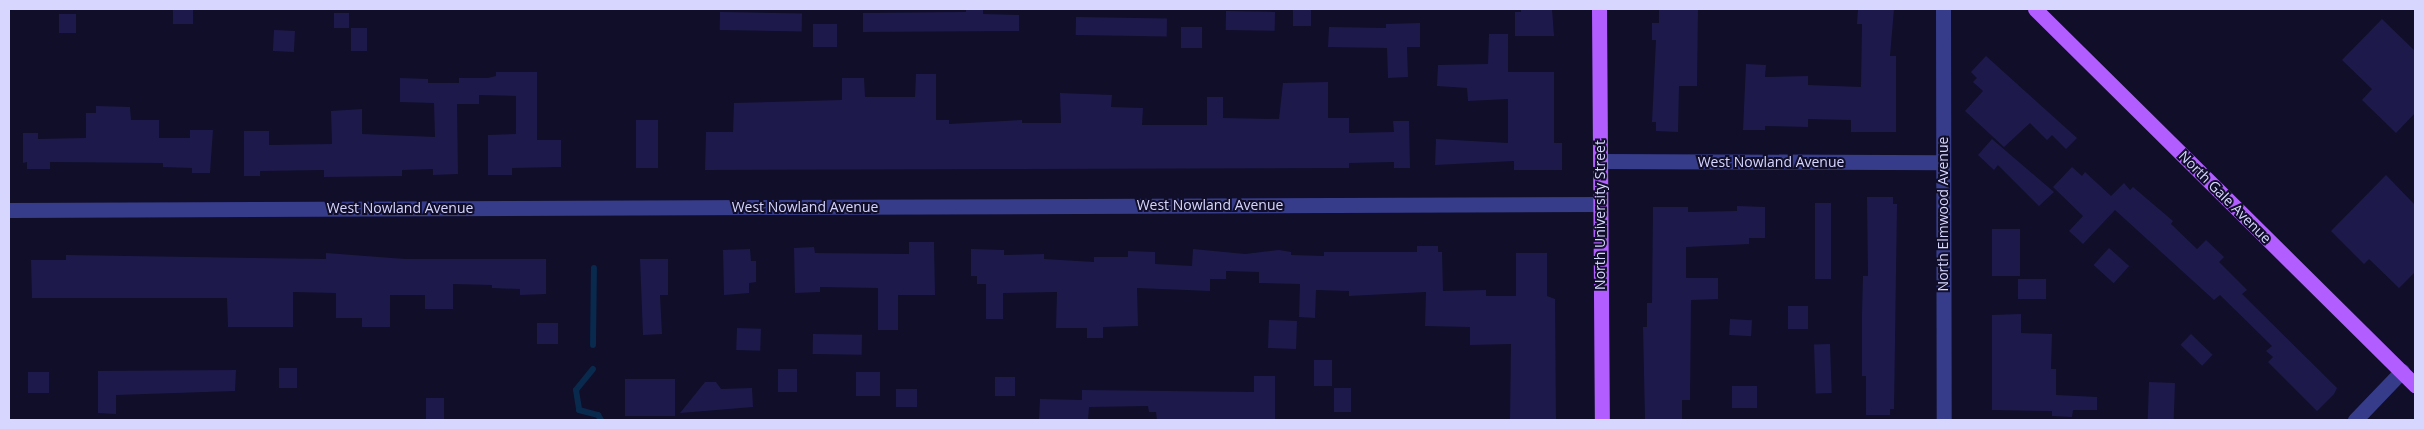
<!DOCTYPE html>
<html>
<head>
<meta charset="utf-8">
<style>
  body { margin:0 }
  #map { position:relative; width:2424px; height:429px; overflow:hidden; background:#100e29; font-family:"Open Sans",sans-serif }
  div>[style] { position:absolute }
  .stream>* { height:6px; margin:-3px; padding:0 3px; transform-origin:3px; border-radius:3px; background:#09294d }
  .building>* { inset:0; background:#1e194b; transform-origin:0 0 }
  .minor>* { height:15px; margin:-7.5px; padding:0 7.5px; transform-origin:7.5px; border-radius:7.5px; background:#373c8a }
  .major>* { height:15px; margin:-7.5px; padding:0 7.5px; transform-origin:7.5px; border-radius:7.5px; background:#b25dff }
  span { translate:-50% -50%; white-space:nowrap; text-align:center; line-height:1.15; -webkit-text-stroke:4px #100e29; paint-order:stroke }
  .street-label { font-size:14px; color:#d7d6ff }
  .frame { position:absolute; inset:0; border:10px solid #d7d6ff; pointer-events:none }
</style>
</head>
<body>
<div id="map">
  <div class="stream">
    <i style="left:593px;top:345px;width:77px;rotate:-89.3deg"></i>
    <i style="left:593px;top:369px;width:27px;rotate:129deg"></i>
    <i style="left:576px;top:390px;width:20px;rotate:81deg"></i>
    <i style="left:579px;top:410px;width:20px;rotate:15deg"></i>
    <i style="left:598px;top:415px;width:6px;rotate:59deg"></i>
  </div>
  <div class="building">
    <i style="left:173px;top:9px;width:20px;height:15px"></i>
    <i style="clip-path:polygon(966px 9px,983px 9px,983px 14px,1019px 15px,1019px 31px,863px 32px,863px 13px,966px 12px)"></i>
    <i style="left:1293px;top:9px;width:18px;height:17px"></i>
    <i style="clip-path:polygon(1521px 9px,1552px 9px,1554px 36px,1515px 36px,1515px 12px,1521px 12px)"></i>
    <i style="clip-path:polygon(1659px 9px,1698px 9px,1697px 86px,1679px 86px,1678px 132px,1656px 131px,1656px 122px,1652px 122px,1656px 40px,1652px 40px,1652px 23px,1659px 23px)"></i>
    <i style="clip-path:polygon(1858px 9px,1894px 9px,1890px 56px,1896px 56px,1896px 132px,1851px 132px,1851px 120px,1808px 119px,1808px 127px,1765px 126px,1765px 130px,1743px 130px,1746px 64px,1766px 65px,1765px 77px,1808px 76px,1808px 85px,1861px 87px,1862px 24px,1857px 24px)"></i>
    <i style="left:1226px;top:11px;width:49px;height:19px;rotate:1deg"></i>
    <i style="left:720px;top:12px;width:82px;height:18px;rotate:1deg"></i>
    <i style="left:334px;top:13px;width:15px;height:15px"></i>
    <i style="left:76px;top:14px;width:19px;height:17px;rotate:90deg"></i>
    <i style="left:1076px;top:17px;width:91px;height:18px;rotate:1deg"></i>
    <i style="clip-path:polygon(2382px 19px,2415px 51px,2415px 113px,2396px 133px,2362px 100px,2372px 89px,2342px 60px)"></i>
    <i style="clip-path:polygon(1420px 23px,1420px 47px,1407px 47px,1408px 77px,1388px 78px,1387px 48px,1328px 47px,1329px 27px,1386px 28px,1386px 24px)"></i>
    <i style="left:813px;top:24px;width:24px;height:23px"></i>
    <i style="left:1181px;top:27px;width:21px;height:21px"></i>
    <i style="left:351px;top:28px;width:16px;height:23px"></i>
    <i style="left:274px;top:30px;width:21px;height:21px;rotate:3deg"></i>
    <i style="clip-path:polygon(1489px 34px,1508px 34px,1508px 72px,1554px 72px,1554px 143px,1562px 143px,1562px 170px,1514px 170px,1514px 161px,1435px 165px,1436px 139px,1508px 143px,1508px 99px,1468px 101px,1467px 88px,1437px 86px,1438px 65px,1488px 64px)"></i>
    <i style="clip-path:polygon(1986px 56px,2077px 138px,2066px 149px,2052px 135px,2047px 140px,2030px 123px,2004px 147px,1965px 111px,1983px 91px,1973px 82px,1977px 78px,1971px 72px)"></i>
    <i style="clip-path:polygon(496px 72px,537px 72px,537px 140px,561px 140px,561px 167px,512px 168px,512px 175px,488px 175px,488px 135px,516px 134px,516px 96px,479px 95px,479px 104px,457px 104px,458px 174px,433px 175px,433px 169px,402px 170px,402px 176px,324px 177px,324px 170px,260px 171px,260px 176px,244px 176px,244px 131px,269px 131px,269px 145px,332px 144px,331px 111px,362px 109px,362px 134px,435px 137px,434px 103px,400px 102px,400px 78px,428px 79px,428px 83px,459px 83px,459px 78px,488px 78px,496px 76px)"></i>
    <i style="clip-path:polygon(916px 74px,936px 74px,936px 120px,949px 120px,949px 124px,1022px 120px,1022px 123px,1061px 123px,1060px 93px,1112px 95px,1111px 107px,1143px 108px,1142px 125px,1207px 125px,1207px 97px,1223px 97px,1223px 118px,1279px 119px,1283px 83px,1328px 82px,1328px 118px,1349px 118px,1349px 133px,1394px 132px,1393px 121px,1409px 121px,1410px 168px,1394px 168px,1394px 162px,1349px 163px,1349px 168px,705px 170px,706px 132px,733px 132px,734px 103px,842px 100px,842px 78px,864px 78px,865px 97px,915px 97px)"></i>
    <i style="clip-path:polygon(96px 106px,130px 107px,131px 120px,159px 120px,159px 138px,190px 138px,190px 130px,213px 130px,210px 173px,192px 173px,192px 168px,163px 167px,163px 163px,50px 162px,50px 169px,27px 169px,27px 162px,23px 163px,23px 133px,38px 133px,38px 139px,86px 138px,86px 113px,96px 113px)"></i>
    <i style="left:636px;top:120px;width:22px;height:48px"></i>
    <i style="clip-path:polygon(1992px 139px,2054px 192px,2039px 206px,1998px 165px,1994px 170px,1978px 155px)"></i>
    <i style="clip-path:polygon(2072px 167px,2082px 176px,2085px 172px,2111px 196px,2124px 183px,2130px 190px,2133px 187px,2173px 221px,2171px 224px,2197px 249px,2206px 240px,2224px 257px,2219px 262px,2247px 290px,2242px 294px,2337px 388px,2334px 394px,2317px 411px,2268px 362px,2273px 357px,2266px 351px,2272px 346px,2220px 295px,2214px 300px,2115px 210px,2083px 244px,2069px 231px,2083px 216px,2053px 187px)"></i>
    <i style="clip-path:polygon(2386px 175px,2415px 205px,2415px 272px,2399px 288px,2369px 259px,2364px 264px,2331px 231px)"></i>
    <i style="clip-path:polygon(1867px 197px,1893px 197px,1893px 204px,1897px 204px,1894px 409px,1890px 409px,1890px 415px,1866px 415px,1866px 376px,1862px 376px,1862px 314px,1863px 276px,1868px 276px)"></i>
    <i style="left:1815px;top:203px;width:16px;height:76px"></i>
    <i style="clip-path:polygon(1737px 206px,1765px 207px,1765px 238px,1749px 238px,1749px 244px,1686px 247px,1686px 278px,1718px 278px,1718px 299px,1691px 300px,1690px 400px,1682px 400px,1682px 420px,1645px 420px,1643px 327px,1647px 327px,1647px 303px,1652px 303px,1653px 207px,1688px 207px,1688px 212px,1737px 211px)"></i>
    <i style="left:1992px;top:229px;width:28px;height:47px"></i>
    <i style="clip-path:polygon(909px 242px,934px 242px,935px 295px,898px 295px,898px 330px,878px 330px,878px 288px,820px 287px,820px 292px,795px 293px,794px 248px,814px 247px,815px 253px,909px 254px)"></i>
    <i style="clip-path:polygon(1417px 246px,1438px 246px,1438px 252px,1442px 252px,1443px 291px,1486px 290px,1486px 296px,1516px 296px,1516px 253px,1547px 253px,1547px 296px,1555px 299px,1556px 420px,1510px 420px,1511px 344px,1470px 345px,1470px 327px,1425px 326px,1426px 292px,1349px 296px,1349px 291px,1316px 290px,1315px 318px,1299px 317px,1300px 284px,1259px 283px,1259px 272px,1226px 271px,1226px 279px,1210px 279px,1210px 291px,1137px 288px,1138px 326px,1103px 327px,1103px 338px,1087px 338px,1087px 328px,1056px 328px,1057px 292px,1003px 293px,1003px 319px,986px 319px,986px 284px,977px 284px,977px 276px,971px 276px,971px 249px,1004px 250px,1004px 255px,1044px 254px,1044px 259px,1094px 262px,1094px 257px,1128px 257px,1128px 251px,1155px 252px,1155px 264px,1192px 266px,1193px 249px,1245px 254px,1279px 250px,1291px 252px,1291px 255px,1324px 256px,1324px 252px,1417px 252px)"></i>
    <i style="left:2109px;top:248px;width:27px;height:23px;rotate:42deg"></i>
    <i style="clip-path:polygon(750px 249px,751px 261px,756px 261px,756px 282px,749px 283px,749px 293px,724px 295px,723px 250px)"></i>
    <i style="clip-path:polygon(326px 253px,405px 259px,546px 259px,546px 294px,520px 295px,520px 289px,492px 288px,492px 285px,453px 284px,453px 309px,425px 309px,425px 295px,390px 295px,390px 327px,362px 327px,362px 318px,336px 318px,336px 293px,293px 292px,293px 327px,228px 327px,227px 298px,32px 298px,31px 260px,66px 260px,66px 255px,326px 259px)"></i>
    <i style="clip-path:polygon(640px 259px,668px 259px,668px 295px,660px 295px,662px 334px,643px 335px)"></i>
    <i style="left:2018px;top:279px;width:28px;height:20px"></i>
    <i style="left:1808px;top:306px;width:23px;height:20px;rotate:90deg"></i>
    <i style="clip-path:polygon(2021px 314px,2021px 333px,2052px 334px,2051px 369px,2056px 369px,2056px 395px,2097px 397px,2097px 410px,2073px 410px,2072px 417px,2052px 416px,2052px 411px,1992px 410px,1992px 315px)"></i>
    <i style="left:1730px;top:319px;width:22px;height:16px;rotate:3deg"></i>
    <i style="left:1269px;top:320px;width:28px;height:28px;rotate:2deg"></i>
    <i style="left:537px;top:323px;width:21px;height:21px"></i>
    <i style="left:737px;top:328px;width:24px;height:22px;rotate:2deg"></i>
    <i style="left:813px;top:334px;width:49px;height:20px;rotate:1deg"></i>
    <i style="left:2191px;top:334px;width:30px;height:15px;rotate:44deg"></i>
    <i style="left:1830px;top:344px;width:49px;height:16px;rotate:88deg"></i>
    <i style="left:1314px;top:360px;width:18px;height:26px"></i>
    <i style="left:279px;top:368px;width:18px;height:20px"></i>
    <i style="left:778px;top:369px;width:19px;height:23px"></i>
    <i style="clip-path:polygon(236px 370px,235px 391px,116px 395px,116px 414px,98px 413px,98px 371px)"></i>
    <i style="left:28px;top:372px;width:21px;height:21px"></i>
    <i style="left:856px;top:372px;width:24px;height:24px"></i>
    <i style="clip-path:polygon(1254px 376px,1275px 376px,1275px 420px,1157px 420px,1156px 412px,1149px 412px,1148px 406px,1089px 407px,1088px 420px,1039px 419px,1040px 399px,1082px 400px,1082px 390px,1254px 392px)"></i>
    <i style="left:995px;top:377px;width:20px;height:19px"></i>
    <i style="left:625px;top:379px;width:50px;height:37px"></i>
    <i style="clip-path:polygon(705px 382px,716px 382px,721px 389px,752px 388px,753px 407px,680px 413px)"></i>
    <i style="left:2149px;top:382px;width:26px;height:38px;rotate:2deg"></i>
    <i style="left:1757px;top:386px;width:22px;height:25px;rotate:90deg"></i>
    <i style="left:1334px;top:388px;width:17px;height:24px"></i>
    <i style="left:896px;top:389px;width:21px;height:18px"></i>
    <i style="left:426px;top:398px;width:18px;height:22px"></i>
  </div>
  <div class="minor">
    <i style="left:1943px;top:9px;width:411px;rotate:89.9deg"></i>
    <i style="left:1600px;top:161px;width:342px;rotate:0.2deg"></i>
    <i style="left:9px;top:210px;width:1591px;rotate:-0.22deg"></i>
    <i style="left:2355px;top:420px;width:68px;rotate:-46.2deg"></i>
  </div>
  <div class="major">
    <i style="left:1599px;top:9px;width:411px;rotate:89.6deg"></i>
    <i style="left:2035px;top:9px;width:535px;rotate:44.7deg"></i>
  </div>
  <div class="street-label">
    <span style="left:1771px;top:162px">West Nowland Avenue</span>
    <span style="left:2225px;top:197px;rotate:45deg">North Gale Avenue</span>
    <span style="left:1210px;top:205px">West Nowland Avenue</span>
    <span style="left:805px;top:207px">West Nowland Avenue</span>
    <span style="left:400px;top:208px">West Nowland Avenue</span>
    <span style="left:1943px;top:214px;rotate:-90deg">North Elmwood Avenue</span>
    <span style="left:1600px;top:215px;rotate:-90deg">North University Street</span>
  </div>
  <div class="frame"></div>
</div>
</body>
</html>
